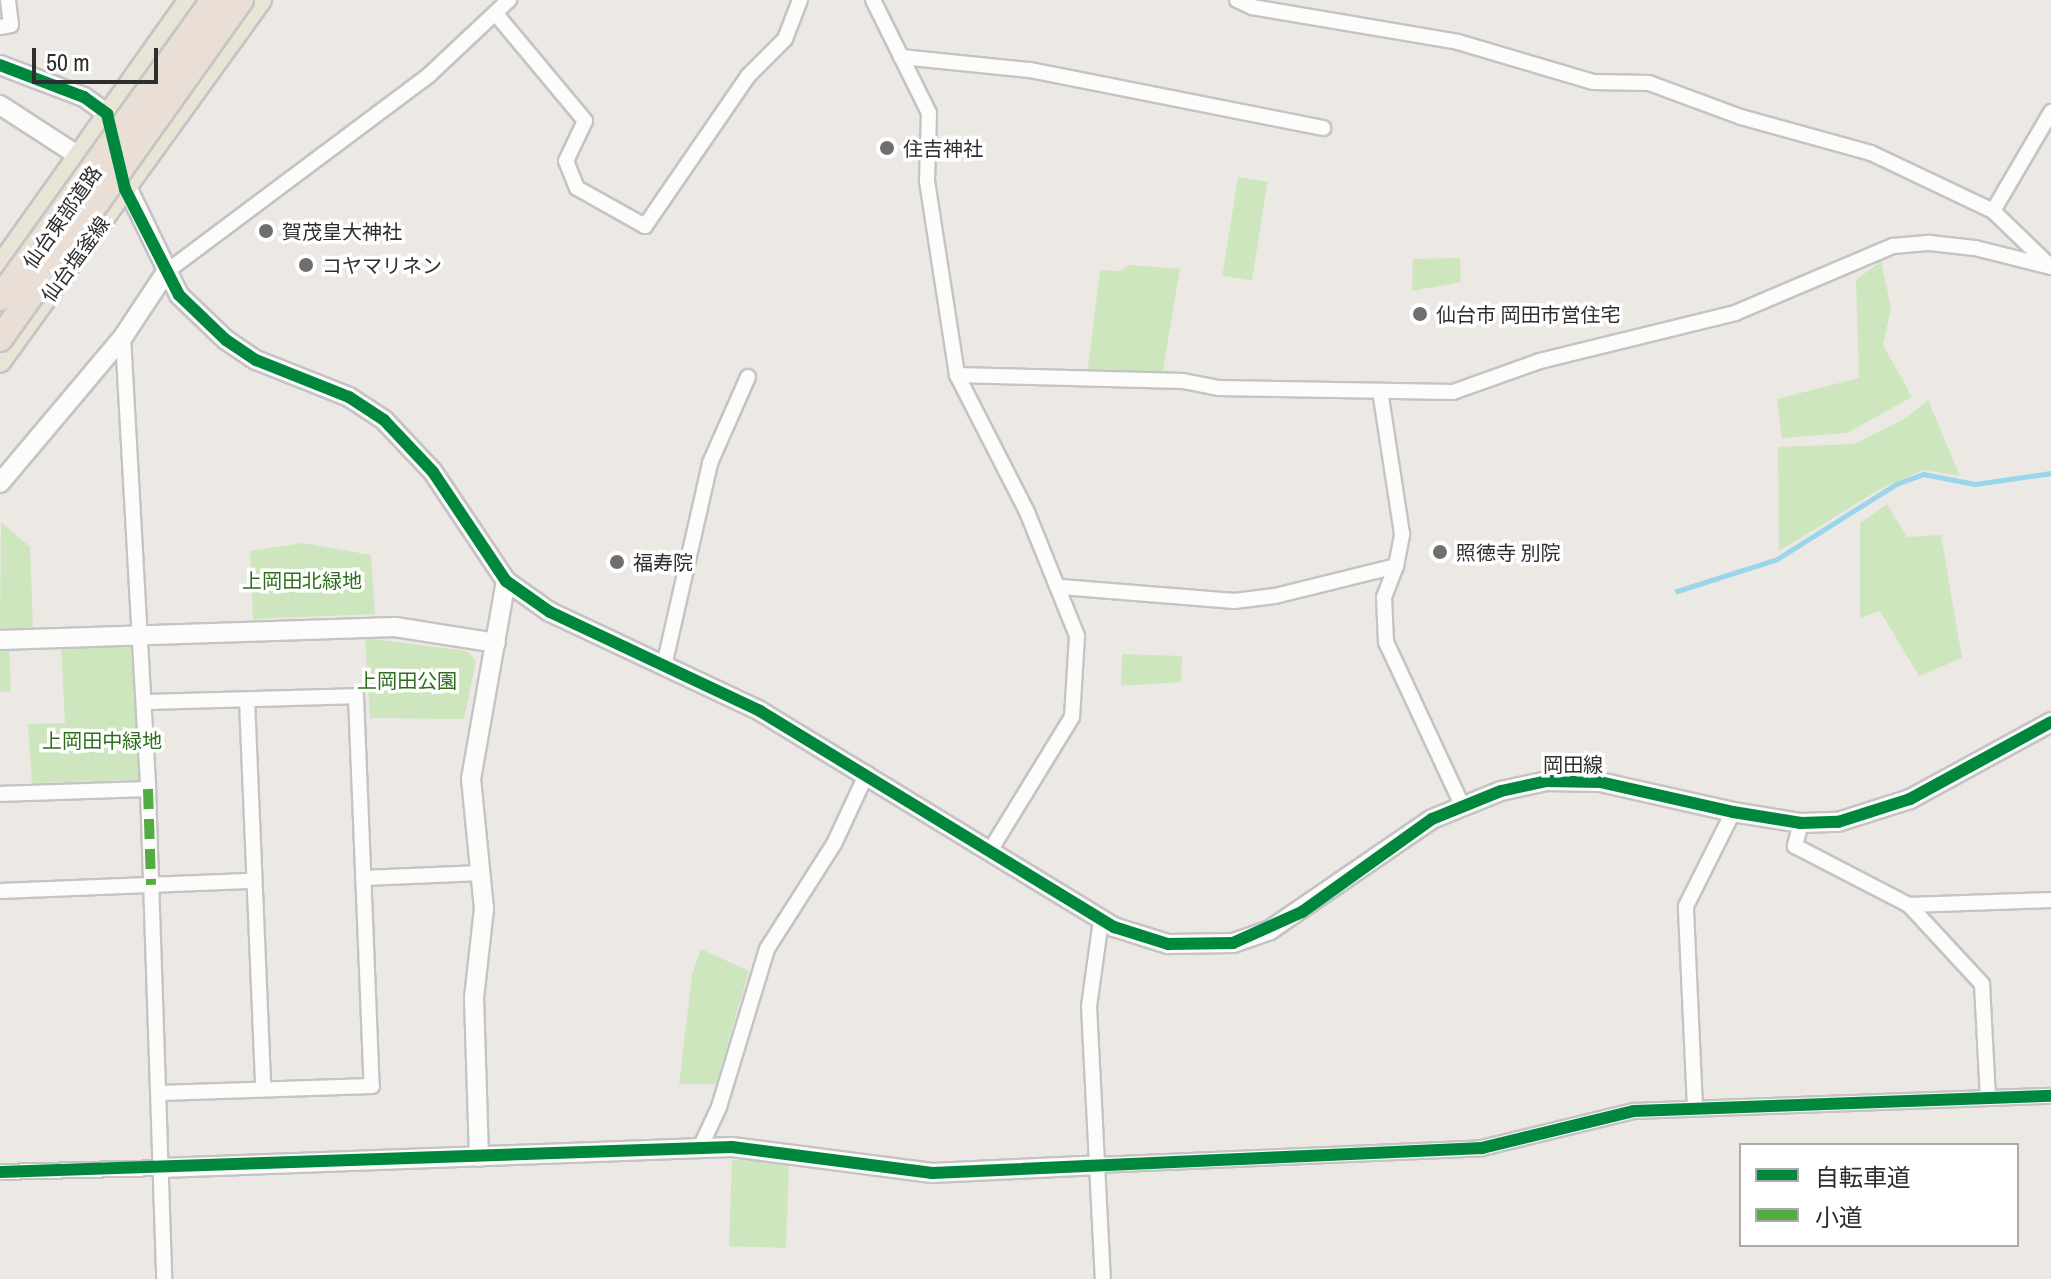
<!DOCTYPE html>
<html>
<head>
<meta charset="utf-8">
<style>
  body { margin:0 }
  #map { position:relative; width:2051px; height:1279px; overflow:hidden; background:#ece8e4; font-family:"Archivo Narrow","Noto Sans JP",sans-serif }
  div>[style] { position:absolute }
  .green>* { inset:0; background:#cee6be; transform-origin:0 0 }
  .stream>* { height:5px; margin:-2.5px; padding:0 2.5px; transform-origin:2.5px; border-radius:2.5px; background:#99d6ec }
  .roads { filter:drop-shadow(2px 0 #c5c4c5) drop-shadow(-2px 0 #c5c4c5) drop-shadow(0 2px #c5c4c5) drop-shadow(0 -2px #c5c4c5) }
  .street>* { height:14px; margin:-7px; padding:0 7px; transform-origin:7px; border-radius:7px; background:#fcfcfb }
  .secondary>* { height:18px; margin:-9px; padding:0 9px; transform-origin:9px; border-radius:9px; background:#fcfcfb }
  .primary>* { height:20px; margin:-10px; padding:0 10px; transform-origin:10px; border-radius:10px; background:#e8e4d6 }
  .bridges { filter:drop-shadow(2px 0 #c6c5c4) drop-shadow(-2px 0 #c6c5c4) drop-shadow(0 2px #c6c5c4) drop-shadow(0 -2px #c6c5c4) }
  .highway-bridge>* { height:24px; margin:-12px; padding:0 12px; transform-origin:12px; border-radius:12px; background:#eadfd6 }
  .quiet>* { height:10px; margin-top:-5px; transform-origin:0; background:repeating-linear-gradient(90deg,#54ab44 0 20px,transparent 0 30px) }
  .cycleway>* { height:12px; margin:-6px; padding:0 6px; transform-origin:6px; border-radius:6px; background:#00873e }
  .dots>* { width:22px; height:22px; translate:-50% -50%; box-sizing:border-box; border:4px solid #fff; border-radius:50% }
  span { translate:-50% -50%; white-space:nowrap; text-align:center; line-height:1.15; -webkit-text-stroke:7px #fff; paint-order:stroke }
  .poi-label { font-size:20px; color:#2e2e2e }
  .left { translate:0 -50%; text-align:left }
  .street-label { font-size:20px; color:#2e2e2e }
  .park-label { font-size:20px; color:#2c6e1b }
  .legend { position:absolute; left:1739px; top:1143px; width:280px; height:104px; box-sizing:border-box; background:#fff; border:2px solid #ababab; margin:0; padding:10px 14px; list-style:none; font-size:24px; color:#2e2e2e }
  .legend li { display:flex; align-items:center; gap:16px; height:40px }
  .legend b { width:40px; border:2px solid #ababab }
  .scale { position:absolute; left:32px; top:48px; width:126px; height:36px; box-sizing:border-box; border:4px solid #2e2e2e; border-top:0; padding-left:10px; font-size:24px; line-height:28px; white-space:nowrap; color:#2e2e2e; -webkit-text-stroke:6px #fff; paint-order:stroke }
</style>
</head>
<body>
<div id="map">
  <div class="green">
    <i style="left:1238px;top:177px;width:30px;height:100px;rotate:9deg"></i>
    <i style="clip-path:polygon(1460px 258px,1461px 282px,1412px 291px,1413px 259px)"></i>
    <i style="clip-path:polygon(1881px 261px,1891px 308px,1883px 345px,1912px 397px,1847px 433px,1782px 438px,1777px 399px,1859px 378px,1856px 280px)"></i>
    <i style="clip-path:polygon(1130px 265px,1180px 269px,1162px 376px,1087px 376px,1100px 270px,1120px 271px)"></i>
    <i style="clip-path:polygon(1928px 400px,1960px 476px,1924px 470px,1882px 488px,1779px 551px,1778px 447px,1854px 444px,1906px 418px)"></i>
    <i style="clip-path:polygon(1887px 504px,1907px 537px,1941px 535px,1962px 658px,1919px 676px,1880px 611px,1860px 618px,1860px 523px)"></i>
    <i style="clip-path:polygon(1px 522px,30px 547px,33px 628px,0 629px)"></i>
    <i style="clip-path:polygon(302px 543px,371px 555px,375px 614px,253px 619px,250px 551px)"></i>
    <i style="clip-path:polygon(365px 638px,467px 651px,476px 661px,464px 719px,370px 718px)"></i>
    <i style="clip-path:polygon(129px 640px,137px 645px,144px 771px,140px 780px,32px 783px,28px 724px,65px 723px,61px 643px)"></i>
    <i style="clip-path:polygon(0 648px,9px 648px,11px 691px,0 692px)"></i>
    <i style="clip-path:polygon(1122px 654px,1182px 656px,1181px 682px,1121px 686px)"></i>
    <i style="clip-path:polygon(701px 949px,749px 971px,716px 1084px,679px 1084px,692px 975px)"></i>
    <i style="left:732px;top:1160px;width:57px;height:86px;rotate:2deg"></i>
  </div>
  <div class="stream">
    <i style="left:1677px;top:591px;width:105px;rotate:-17.7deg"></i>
    <i style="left:1777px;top:559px;width:141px;rotate:-32.2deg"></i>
    <i style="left:1896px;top:484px;width:29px;rotate:-20deg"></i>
    <i style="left:1923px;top:474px;width:53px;rotate:10.9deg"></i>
    <i style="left:1975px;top:484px;width:77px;rotate:-8.2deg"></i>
  </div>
  <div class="roads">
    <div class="street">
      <i style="left:873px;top:0;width:126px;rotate:63.6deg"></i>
      <i style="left:929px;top:113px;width:68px;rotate:91.7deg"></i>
      <i style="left:927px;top:181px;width:196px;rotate:81.2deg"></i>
      <i style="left:957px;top:375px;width:154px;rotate:62.9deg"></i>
      <i style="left:1027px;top:512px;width:134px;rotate:68deg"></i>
      <i style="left:1077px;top:636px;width:81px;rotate:93.5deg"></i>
      <i style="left:1072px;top:717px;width:155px;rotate:121.5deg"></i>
      <i style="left:1237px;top:0;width:17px;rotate:25deg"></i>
      <i style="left:1252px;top:7px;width:209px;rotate:9.6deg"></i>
      <i style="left:1458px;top:42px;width:141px;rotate:16.5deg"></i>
      <i style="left:1593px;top:82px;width:56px;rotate:1deg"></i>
      <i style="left:1649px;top:83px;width:98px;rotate:20.3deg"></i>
      <i style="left:1741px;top:117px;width:135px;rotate:15.5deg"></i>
      <i style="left:1871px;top:153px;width:135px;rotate:25.4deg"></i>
      <i style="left:1993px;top:211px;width:81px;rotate:44deg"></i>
      <i style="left:496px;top:14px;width:139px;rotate:50.2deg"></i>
      <i style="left:585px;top:121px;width:44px;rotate:115.4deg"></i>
      <i style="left:566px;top:161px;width:29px;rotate:68deg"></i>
      <i style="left:577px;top:188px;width:78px;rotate:29.2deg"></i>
      <i style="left:645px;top:226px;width:182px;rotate:-55.5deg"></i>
      <i style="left:748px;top:76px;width:52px;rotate:-45deg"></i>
      <i style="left:785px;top:39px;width:42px;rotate:-69deg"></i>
      <i style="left:0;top:27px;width:11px;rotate:-10deg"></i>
      <i style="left:11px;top:25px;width:25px;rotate:-97deg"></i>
      <i style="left:901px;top:57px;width:130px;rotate:5.8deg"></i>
      <i style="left:1030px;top:70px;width:299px;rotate:11.2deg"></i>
      <i style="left:1993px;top:211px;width:115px;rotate:-59.6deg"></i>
      <i style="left:166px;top:272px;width:329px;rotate:-36.8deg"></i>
      <i style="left:429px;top:75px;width:110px;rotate:-43.2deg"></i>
      <i style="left:123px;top:337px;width:453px;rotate:86.8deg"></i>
      <i style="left:148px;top:789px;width:490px;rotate:88.1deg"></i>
      <i style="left:957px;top:375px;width:226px;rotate:1.5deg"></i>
      <i style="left:1183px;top:381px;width:37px;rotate:11deg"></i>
      <i style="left:1219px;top:388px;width:234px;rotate:1deg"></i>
      <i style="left:1453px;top:392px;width:92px;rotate:-19.6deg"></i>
      <i style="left:1540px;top:361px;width:201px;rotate:-13.8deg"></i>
      <i style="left:1735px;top:313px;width:172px;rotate:-23deg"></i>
      <i style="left:1893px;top:246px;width:37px;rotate:-5deg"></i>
      <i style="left:1930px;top:243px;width:45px;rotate:6.3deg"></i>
      <i style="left:1975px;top:248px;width:78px;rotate:14deg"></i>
      <i style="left:1396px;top:566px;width:33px;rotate:111deg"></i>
      <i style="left:1384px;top:597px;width:45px;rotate:87.5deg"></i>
      <i style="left:1386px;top:642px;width:180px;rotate:65deg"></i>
      <i style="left:1061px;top:587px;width:174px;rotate:4.6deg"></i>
      <i style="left:1234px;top:601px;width:41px;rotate:-7deg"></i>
      <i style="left:1275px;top:596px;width:125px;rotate:-13.9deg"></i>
      <i style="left:1396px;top:566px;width:33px;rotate:-79deg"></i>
      <i style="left:1402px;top:534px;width:145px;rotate:-98.7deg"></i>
      <i style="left:664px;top:666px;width:208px;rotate:-77.2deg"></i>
      <i style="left:710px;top:463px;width:94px;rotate:-66.2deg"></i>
      <i style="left:247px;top:700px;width:389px;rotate:87.6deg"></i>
      <i style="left:144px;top:702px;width:212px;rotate:-1.6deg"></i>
      <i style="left:356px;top:696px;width:390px;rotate:87.7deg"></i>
      <i style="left:372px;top:1086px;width:213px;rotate:178.1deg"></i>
      <i style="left:0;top:794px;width:148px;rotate:-1.9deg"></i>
      <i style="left:1801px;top:823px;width:24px;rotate:105deg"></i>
      <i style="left:1795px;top:846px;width:128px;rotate:27.4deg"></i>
      <i style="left:1909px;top:905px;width:108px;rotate:47.3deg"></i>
      <i style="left:1982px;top:984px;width:114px;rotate:87deg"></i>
      <i style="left:363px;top:878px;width:119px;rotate:-2.4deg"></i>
      <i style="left:0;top:891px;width:254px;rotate:-2.3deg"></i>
      <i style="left:1909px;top:905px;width:142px;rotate:-2deg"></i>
      <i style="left:1101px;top:920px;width:87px;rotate:97.9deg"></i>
      <i style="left:1089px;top:1006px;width:273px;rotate:87.1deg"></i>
      <i style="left:1695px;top:1108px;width:202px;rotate:-92.6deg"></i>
      <i style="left:1686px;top:906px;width:105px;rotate:-63.4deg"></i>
      <i style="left:700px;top:1148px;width:45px;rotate:-65.1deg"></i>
      <i style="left:719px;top:1107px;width:165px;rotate:-73.1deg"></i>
      <i style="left:767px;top:949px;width:125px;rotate:-57.5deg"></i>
      <i style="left:834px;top:844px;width:78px;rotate:-65.1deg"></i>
      <i style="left:1099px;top:1165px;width:383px;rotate:-2.5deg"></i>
      <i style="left:1482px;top:1148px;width:156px;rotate:-13.7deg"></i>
      <i style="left:1634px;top:1111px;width:417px;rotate:-2.1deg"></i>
      <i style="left:0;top:1172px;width:161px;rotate:-1.4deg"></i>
    </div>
    <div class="secondary">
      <i style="left:0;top:65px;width:90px;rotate:20.9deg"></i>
      <i style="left:84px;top:97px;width:29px;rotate:36deg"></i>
      <i style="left:107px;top:114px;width:15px;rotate:74deg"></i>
      <i style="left:0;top:105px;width:108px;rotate:33deg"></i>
      <i style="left:122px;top:177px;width:131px;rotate:64.2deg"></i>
      <i style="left:179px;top:295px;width:65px;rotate:43.8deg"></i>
      <i style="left:226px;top:340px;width:36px;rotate:34deg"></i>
      <i style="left:256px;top:360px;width:100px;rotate:21.7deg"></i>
      <i style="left:349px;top:397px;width:42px;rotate:33.3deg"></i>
      <i style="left:384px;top:420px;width:71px;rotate:46.7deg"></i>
      <i style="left:433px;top:472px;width:131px;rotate:56.2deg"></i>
      <i style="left:506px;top:581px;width:54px;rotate:35.2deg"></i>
      <i style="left:550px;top:612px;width:232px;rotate:25.2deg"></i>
      <i style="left:760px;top:711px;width:415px;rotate:31.4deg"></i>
      <i style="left:1114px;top:927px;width:57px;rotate:17.5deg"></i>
      <i style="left:1168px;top:944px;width:65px;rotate:-0.9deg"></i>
      <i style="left:1233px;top:943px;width:39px;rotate:-19deg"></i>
      <i style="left:1270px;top:930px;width:196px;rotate:-34.4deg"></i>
      <i style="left:1432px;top:819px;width:74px;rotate:-22.1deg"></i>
      <i style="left:1501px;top:791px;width:47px;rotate:-12.3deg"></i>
      <i style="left:1547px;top:781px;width:53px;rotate:1.1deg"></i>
      <i style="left:1600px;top:782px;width:136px;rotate:12.7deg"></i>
      <i style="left:1733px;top:812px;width:69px;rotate:9.2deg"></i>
      <i style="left:1801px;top:823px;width:37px;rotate:-2deg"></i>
      <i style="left:1838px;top:822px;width:76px;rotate:-17.7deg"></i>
      <i style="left:1910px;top:799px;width:161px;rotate:-28.6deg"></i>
      <i style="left:0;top:483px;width:191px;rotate:-49.9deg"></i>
      <i style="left:123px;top:337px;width:78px;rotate:-56.5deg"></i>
      <i style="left:0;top:640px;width:395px;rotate:-1.9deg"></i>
      <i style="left:395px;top:627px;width:102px;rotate:9deg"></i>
      <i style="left:479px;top:1157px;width:159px;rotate:-91.8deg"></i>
      <i style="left:474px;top:998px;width:90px;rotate:-83.6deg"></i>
      <i style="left:484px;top:909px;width:131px;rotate:-95.7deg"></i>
      <i style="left:471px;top:779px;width:201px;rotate:-80deg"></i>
      <i style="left:161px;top:1168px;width:571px;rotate:-2.11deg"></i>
      <i style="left:732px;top:1147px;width:202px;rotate:7.4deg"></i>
      <i style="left:932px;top:1173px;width:167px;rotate:-2.7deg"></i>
    </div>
    <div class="primary">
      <i style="left:0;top:266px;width:326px;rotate:-54.6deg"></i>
      <i style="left:0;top:362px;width:446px;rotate:-54.2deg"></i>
    </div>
  </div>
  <div class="bridges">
    <div class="highway-bridge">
      <i style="left:0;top:298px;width:366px;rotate:-54.4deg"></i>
      <i style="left:0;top:339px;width:416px;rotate:-54.6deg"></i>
    </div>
  </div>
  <div class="quiet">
    <i style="left:148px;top:789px;width:96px;rotate:88.2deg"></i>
  </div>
  <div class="cycleway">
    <i style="left:0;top:65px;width:90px;rotate:20.9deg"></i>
    <i style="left:84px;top:97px;width:29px;rotate:36deg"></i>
    <i style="left:107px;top:114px;width:77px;rotate:76.5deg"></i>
    <i style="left:125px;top:189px;width:119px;rotate:63deg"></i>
    <i style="left:179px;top:295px;width:65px;rotate:43.8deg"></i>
    <i style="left:226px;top:340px;width:36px;rotate:34deg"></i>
    <i style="left:256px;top:360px;width:100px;rotate:21.7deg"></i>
    <i style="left:349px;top:397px;width:42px;rotate:33.3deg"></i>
    <i style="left:384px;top:420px;width:71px;rotate:46.7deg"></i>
    <i style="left:433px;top:472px;width:131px;rotate:56.2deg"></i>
    <i style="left:506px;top:581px;width:54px;rotate:35.2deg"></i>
    <i style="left:550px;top:612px;width:232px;rotate:25.2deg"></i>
    <i style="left:760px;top:711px;width:415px;rotate:31.4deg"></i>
    <i style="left:1114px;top:927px;width:57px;rotate:17.5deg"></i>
    <i style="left:1168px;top:944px;width:65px;rotate:-0.9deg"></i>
    <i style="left:1233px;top:943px;width:76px;rotate:-24.2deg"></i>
    <i style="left:1302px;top:912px;width:160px;rotate:-35.6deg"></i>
    <i style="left:1432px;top:819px;width:74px;rotate:-22.1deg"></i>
    <i style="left:1501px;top:791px;width:47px;rotate:-12.3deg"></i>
    <i style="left:1547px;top:781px;width:53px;rotate:1.1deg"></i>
    <i style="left:1600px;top:782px;width:136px;rotate:12.7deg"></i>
    <i style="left:1733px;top:812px;width:69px;rotate:9.2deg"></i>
    <i style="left:1801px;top:823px;width:37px;rotate:-2deg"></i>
    <i style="left:1838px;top:822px;width:76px;rotate:-17.7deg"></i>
    <i style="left:1910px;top:799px;width:161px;rotate:-28.6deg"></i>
    <i style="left:0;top:1172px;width:732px;rotate:-1.96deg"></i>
    <i style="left:732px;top:1147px;width:202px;rotate:7.4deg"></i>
    <i style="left:932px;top:1173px;width:551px;rotate:-2.6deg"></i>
    <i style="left:1482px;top:1148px;width:156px;rotate:-13.7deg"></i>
    <i style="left:1634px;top:1111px;width:417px;rotate:-2.1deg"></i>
  </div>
  <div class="dots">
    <i style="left:887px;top:148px;background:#706f6e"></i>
    <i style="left:266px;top:231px;background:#706f6e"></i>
    <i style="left:306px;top:265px;background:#706f6e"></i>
    <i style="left:1420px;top:314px;background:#706f6e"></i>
    <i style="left:1440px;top:552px;background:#706f6e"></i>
    <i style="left:617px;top:562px;background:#706f6e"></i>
  </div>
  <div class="poi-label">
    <span class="left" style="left:903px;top:148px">住吉神社</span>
    <span class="left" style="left:282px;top:231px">賀茂皇大神社</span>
    <span class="left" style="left:322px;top:265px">コヤマリネン</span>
    <span class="left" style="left:1436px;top:314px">仙台市 岡田市営住宅</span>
    <span class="left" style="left:1456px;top:552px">照徳寺 別院</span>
    <span class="left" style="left:633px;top:562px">福寿院</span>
  </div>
  <div class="street-label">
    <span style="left:62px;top:217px;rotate:-55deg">仙台東部道路</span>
    <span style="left:75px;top:259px;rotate:-54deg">仙台塩釜線</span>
    <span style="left:1573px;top:764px">岡田線</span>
  </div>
  <div class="park-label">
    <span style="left:302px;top:580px">上岡田北緑地</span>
    <span style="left:407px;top:680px">上岡田公園</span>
    <span style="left:102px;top:740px">上岡田中緑地</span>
  </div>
  <ul class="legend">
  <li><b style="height:10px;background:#00873e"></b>自転車道</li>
  <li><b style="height:10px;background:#54ab44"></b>小道</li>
  </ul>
  <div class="scale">50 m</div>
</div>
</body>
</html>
